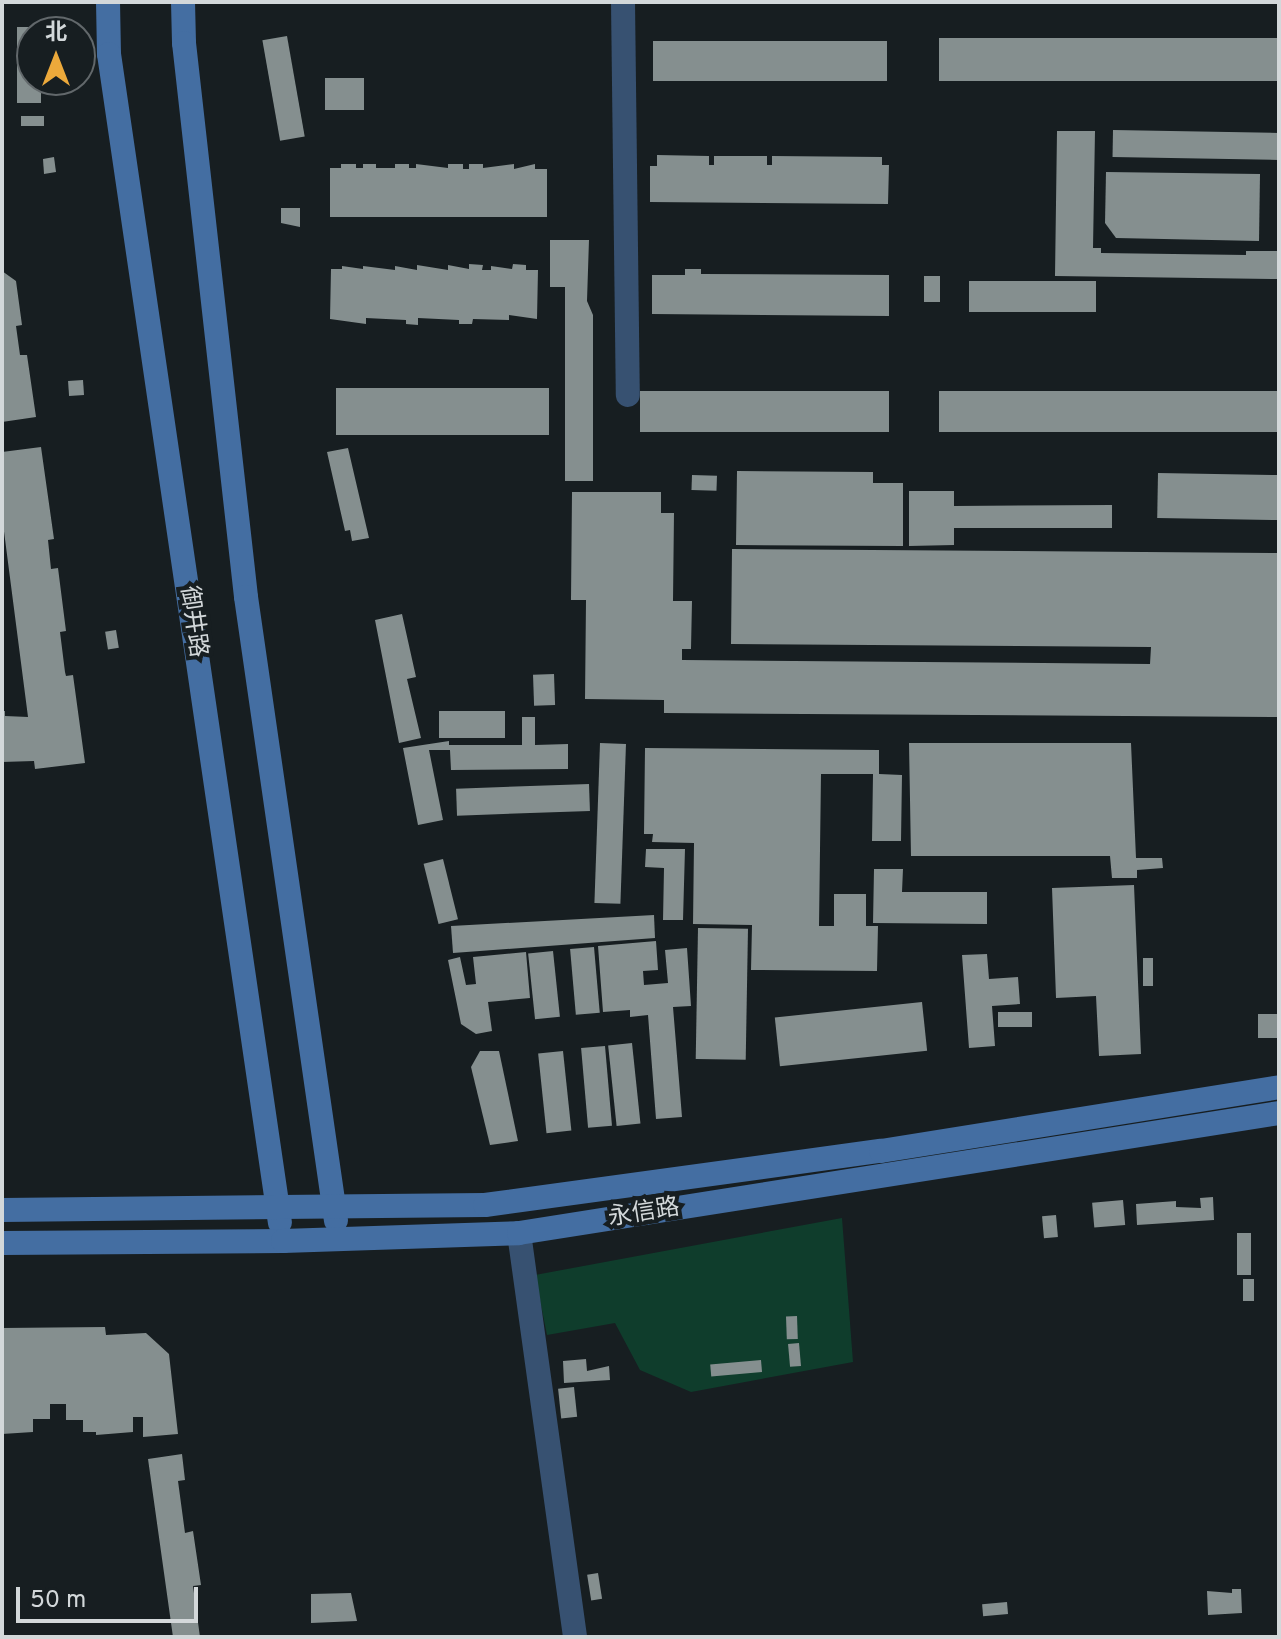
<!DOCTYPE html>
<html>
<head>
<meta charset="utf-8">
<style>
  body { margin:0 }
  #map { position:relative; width:1281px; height:1639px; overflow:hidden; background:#171e21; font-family:Overpass,"Noto Sans SC",sans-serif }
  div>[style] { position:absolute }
  .green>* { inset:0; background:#0f3d2c }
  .building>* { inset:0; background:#858f8f; transform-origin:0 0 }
  .street>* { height:24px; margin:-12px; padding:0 12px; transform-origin:12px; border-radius:12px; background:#375171 }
  .secondary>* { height:24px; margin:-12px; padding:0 12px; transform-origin:12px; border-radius:12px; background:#446ea2 }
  span { translate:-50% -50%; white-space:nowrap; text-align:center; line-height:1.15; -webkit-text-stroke:8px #171e21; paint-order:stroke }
  .street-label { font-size:24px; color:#d3d8da }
  .frame { position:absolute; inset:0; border:4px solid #d3d8da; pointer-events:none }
  .north { position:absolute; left:16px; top:16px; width:80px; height:80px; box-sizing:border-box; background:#171e21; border:2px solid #62686b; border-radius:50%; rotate:0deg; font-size:22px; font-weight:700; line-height:32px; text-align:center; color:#d3d8da }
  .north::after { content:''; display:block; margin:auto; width:28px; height:36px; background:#eca93b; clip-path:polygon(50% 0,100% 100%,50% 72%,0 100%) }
  .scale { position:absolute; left:16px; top:1587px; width:182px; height:36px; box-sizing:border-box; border:4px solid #d3d8da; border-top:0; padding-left:10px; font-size:24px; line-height:28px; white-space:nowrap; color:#d3d8da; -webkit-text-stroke:6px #171e21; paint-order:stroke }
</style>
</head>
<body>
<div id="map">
  <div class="green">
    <i style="clip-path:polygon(842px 1218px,853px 1362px,691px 1392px,640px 1370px,615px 1323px,547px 1335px,535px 1275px)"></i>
  </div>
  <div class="building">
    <i style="clip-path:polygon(17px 27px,41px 27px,41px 32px,32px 32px,32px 80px,41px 80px,41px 103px,17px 103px)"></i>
    <i style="left:287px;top:36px;width:102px;height:25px;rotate:80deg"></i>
    <i style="left:939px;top:38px;width:340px;height:43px"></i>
    <i style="left:653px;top:41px;width:234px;height:40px"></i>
    <i style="left:325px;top:78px;width:39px;height:32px"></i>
    <i style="left:21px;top:116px;width:23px;height:10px"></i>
    <i style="left:1113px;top:130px;width:166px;height:27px;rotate:1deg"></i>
    <i style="clip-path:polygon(1057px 131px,1095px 131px,1093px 248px,1101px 248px,1101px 253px,1246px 255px,1246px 251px,1279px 251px,1279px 279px,1055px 276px)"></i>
    <i style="clip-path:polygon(657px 155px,709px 156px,709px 165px,714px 165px,714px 156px,767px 156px,767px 165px,772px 165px,772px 156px,882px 157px,882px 165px,889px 165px,888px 204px,650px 202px,650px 166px,657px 166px)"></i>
    <i style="clip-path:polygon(54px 157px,56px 172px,44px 174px,43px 159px)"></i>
    <i style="clip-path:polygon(341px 164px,356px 164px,356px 168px,363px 168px,363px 164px,376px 164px,376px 168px,395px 168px,395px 164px,409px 164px,409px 168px,416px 168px,416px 164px,448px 168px,448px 164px,463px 164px,463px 169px,469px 169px,469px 164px,483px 164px,483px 168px,514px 164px,514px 169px,535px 164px,535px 169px,547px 169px,547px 217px,330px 217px,330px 168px,341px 168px)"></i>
    <i style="clip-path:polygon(1106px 172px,1260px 174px,1259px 241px,1116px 238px,1105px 223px)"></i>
    <i style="clip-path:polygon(281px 208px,300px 208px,300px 227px,281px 223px)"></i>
    <i style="clip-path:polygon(550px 240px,589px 240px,587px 301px,593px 315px,593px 481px,565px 481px,565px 287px,550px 287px)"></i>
    <i style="clip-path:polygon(469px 264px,483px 265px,482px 270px,491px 270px,491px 266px,512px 269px,513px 264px,526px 265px,526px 270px,538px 270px,537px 319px,509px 315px,509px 320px,473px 319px,472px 324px,459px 324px,459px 320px,418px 318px,418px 325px,406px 324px,406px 320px,366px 318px,366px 324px,330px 319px,331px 269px,342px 269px,342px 266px,363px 269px,363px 266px,395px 270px,395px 266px,417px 270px,417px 265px,448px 270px,448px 265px,469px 269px)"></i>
    <i style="clip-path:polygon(685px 269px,701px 269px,701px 274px,889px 275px,889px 316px,652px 314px,652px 275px,685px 275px)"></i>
    <i style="clip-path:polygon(2px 271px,16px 281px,22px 325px,16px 326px,20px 355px,27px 355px,36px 417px,2px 422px)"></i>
    <i style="left:924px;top:276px;width:16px;height:26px"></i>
    <i style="left:969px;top:281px;width:127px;height:31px"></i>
    <i style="left:83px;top:380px;width:15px;height:15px;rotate:86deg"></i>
    <i style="left:336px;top:388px;width:213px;height:47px"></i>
    <i style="left:640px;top:391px;width:249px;height:41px"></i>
    <i style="left:939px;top:391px;width:340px;height:41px"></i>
    <i style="clip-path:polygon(41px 447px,54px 539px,48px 540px,51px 569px,58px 568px,66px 631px,60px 632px,65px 672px,66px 676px,73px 675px,85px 763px,35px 769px,34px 761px,2px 762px,2px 711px,5px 711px,5px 716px,28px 717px,2px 516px,2px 452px)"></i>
    <i style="clip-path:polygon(348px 448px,369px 538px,352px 541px,350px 530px,345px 531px,327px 452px)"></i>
    <i style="clip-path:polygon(737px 471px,873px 472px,873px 483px,903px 483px,903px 546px,736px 545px)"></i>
    <i style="left:1158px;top:473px;width:121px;height:45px;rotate:1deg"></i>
    <i style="left:692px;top:475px;width:25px;height:15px;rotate:2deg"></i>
    <i style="clip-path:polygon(909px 491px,954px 491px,954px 506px,1112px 505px,1112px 528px,954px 528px,954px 545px,909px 546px)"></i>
    <i style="clip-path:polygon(572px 492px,661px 492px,661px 513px,674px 513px,673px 601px,692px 601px,691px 649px,682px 649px,682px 660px,1150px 664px,1151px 647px,731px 644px,732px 549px,1279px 553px,1279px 717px,664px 713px,664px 700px,585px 699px,586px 600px,571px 600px)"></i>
    <i style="clip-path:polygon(402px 614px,416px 677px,407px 679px,421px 738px,399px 743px,375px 620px)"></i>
    <i style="left:116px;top:630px;width:18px;height:11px;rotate:81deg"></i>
    <i style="left:554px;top:674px;width:31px;height:21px;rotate:88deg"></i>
    <i style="left:439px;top:711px;width:66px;height:27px"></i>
    <i style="clip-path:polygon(522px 717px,535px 717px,535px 745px,568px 744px,568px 769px,451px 770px,450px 750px,429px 750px,443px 820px,418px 825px,403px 748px,449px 741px,449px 745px,522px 745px)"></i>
    <i style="left:600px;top:743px;width:26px;height:160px;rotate:2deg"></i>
    <i style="clip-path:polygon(909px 743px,1131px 743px,1136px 858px,1162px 858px,1163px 868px,1137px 870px,1137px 878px,1112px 878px,1110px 856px,911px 856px)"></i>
    <i style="clip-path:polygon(645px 748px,879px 750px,879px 774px,902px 775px,901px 841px,872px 841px,873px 774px,821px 774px,819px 926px,834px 926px,834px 894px,866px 894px,866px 926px,878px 926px,877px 971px,751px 970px,752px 925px,693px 924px,694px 843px,652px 842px,653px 834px,644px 834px)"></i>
    <i style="left:589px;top:784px;width:27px;height:133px;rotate:88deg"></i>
    <i style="clip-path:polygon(646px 849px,685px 849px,683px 920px,663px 920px,664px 868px,645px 867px)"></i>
    <i style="left:443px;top:859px;width:62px;height:20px;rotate:76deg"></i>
    <i style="clip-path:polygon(874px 869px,903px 869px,902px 892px,987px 892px,987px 924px,873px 923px)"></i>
    <i style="clip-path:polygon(1134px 885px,1141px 1054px,1099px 1056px,1096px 996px,1056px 998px,1052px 888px)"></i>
    <i style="clip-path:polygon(654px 915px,655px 938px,453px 953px,451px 926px)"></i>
    <i style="left:698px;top:928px;width:50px;height:131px;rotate:1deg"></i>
    <i style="clip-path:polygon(656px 941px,658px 970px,643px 971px,644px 985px,668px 983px,665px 950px,687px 948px,691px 1006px,673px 1007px,682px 1117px,656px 1119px,648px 1015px,630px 1017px,630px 1010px,603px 1012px,598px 946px)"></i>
    <i style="left:594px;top:947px;width:66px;height:24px;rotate:85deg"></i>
    <i style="left:553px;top:951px;width:66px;height:25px;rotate:84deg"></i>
    <i style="clip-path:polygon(526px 952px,530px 998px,488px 1002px,492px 1031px,476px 1034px,461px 1024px,448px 960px,460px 957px,466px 985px,476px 984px,473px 957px)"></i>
    <i style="clip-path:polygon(987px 954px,989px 979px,1018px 977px,1020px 1004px,992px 1006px,995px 1046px,969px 1048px,962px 955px)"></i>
    <i style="left:1143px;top:958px;width:10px;height:28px"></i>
    <i style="left:922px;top:1002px;width:49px;height:148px;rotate:84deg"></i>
    <i style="left:1032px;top:1012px;width:15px;height:34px;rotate:90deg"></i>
    <i style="left:1279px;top:1014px;width:24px;height:21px;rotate:90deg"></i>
    <i style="left:632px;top:1043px;width:81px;height:24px;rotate:84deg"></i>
    <i style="left:605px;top:1046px;width:80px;height:24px;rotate:85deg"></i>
    <i style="clip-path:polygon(480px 1051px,499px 1051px,518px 1141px,490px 1145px,471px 1067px)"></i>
    <i style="left:563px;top:1051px;width:80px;height:25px;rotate:84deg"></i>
    <i style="clip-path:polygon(1213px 1197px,1214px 1220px,1137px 1225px,1136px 1204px,1176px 1201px,1176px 1207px,1201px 1208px,1200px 1198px)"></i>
    <i style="left:1123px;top:1200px;width:25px;height:31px;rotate:85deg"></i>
    <i style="left:1056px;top:1215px;width:22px;height:14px;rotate:85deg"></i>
    <i style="left:1237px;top:1233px;width:14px;height:42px"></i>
    <i style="left:1243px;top:1279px;width:11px;height:22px"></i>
    <i style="left:797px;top:1316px;width:23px;height:11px;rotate:88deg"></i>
    <i style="clip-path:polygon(105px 1327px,106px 1335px,146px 1333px,169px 1354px,178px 1434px,143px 1437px,143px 1417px,133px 1417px,133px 1432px,96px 1435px,96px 1432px,83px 1432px,83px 1420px,66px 1420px,66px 1404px,50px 1404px,50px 1419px,33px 1419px,33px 1432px,2px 1434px,2px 1328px)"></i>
    <i style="left:799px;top:1343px;width:23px;height:11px;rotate:85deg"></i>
    <i style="clip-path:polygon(586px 1359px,587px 1371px,609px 1366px,610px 1380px,564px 1383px,563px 1361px)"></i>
    <i style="left:761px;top:1360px;width:12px;height:51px;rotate:85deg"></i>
    <i style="left:574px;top:1387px;width:30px;height:16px;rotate:84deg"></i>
    <i style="clip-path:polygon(182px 1454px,185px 1480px,178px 1481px,185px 1533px,193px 1531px,201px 1585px,193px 1586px,200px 1637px,173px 1637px,148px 1459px)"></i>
    <i style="left:598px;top:1573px;width:26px;height:11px;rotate:81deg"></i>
    <i style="clip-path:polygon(1232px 1589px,1241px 1589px,1242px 1613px,1208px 1615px,1207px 1591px,1232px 1593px)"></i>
    <i style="clip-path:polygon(351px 1593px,357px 1621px,311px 1623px,311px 1594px)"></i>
    <i style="left:1007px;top:1602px;width:12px;height:25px;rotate:85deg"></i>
  </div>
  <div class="street">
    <i style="left:623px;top:2px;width:393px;rotate:89.3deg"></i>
    <i style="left:519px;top:1233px;width:408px;rotate:82.1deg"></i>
  </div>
  <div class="secondary">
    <i style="left:108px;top:2px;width:52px;rotate:88.9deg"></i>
    <i style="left:109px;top:54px;width:1181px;rotate:81.68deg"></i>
    <i style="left:183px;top:2px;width:41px;rotate:88.6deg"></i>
    <i style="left:184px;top:43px;width:557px;rotate:83.61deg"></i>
    <i style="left:246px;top:597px;width:630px;rotate:81.79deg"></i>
    <i style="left:2px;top:1210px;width:483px;rotate:-0.6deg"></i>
    <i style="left:485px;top:1205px;width:400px;rotate:-7.8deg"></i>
    <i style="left:881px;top:1151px;width:403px;rotate:-9.1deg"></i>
    <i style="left:2px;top:1243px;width:281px;rotate:-0.4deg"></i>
    <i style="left:283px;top:1241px;width:236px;rotate:-1.9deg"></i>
    <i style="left:519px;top:1233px;width:769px;rotate:-8.97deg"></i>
  </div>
  <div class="street-label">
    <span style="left:192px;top:622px;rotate:82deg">御井路</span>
    <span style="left:644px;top:1214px;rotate:-9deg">永信路</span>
  </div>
  <div class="frame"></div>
  <div class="north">北</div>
  <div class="scale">50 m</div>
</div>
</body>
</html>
